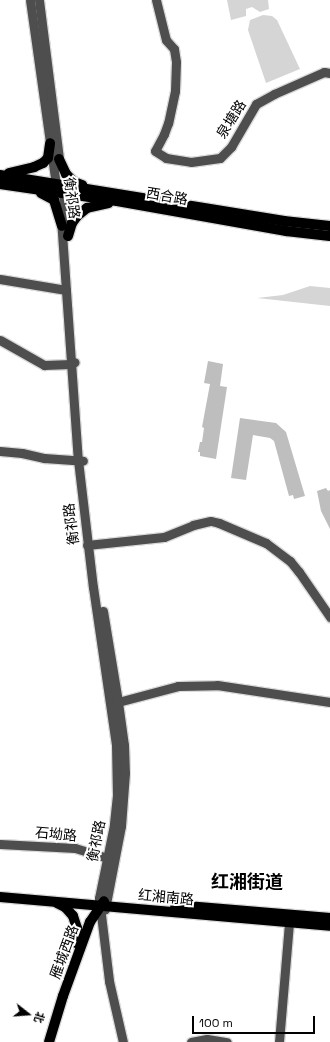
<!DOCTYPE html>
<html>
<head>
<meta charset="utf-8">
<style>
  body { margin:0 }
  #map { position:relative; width:330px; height:1042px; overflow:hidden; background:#fff; font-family:"Space Grotesk","Noto Sans SC",sans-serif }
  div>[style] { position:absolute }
  .green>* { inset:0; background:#d5d5d5 }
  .building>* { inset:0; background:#bebebe }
  .roads { filter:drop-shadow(1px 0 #dbdbdb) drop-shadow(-1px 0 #dbdbdb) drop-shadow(0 1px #dbdbdb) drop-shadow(0 -1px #dbdbdb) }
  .minor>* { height:9px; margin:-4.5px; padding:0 4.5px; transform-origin:4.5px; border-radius:4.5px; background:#4e4e4e }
  .major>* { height:10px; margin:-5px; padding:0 5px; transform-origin:5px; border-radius:5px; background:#000 }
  span { translate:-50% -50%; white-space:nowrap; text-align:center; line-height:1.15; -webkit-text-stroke:4px #fff; paint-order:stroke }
  .street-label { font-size:14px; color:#000 }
  .district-label { font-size:18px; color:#000; font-weight:700 }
  .north { position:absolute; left:8px; top:994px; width:40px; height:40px; -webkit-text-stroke:3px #fff; paint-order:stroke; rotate:107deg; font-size:11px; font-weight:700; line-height:16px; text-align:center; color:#000 }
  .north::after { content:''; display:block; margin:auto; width:14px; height:18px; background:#000; clip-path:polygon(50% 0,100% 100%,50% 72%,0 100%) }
  .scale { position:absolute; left:192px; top:1016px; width:123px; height:18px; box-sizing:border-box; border:2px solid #000; border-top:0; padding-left:5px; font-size:12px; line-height:14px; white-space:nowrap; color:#000; -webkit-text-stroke:3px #fff; paint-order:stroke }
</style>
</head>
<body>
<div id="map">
  <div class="green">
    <i style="clip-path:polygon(227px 0,268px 0,269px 9px,260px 12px,252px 7px,246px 9px,246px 16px,231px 20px)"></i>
    <i style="clip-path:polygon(263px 15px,272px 16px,277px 20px,300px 69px,266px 83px,248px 30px,250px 20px)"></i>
    <i style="clip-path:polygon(310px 286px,330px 288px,330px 306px,257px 298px,283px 295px)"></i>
  </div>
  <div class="building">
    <i style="clip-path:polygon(208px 361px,223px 364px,220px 386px,227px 387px,216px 459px,200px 456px,200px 452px,198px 452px,200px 442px,202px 442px,204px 428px,202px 427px,210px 384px,204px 383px)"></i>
    <i style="clip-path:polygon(240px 418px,276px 423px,286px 432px,305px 496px,294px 499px,293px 495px,289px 496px,274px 441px,270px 438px,253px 435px,246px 480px,231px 478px)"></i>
    <i style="clip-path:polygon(326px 488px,328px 491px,330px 490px,330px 529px,321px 511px,317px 491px)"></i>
  </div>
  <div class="roads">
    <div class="minor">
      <i style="left:30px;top:0;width:193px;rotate:82deg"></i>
      <i style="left:39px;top:0;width:167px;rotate:82.8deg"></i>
      <i style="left:156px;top:0;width:41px;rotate:76deg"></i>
      <i style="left:166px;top:40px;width:12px;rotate:48deg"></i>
      <i style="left:174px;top:49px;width:13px;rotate:81deg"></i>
      <i style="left:176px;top:62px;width:29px;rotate:92deg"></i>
      <i style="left:175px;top:91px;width:33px;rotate:102deg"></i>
      <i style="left:168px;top:123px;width:12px;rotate:110deg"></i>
      <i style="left:164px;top:134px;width:19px;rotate:118deg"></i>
      <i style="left:155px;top:151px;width:13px;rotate:32deg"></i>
      <i style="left:166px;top:158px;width:25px;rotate:9deg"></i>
      <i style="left:191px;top:162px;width:29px;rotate:-8deg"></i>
      <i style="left:220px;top:158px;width:16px;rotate:-45deg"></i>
      <i style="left:231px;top:147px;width:50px;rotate:-59.8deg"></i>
      <i style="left:256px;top:104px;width:21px;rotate:-29deg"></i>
      <i style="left:274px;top:94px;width:55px;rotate:-23.7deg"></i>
      <i style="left:324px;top:72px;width:6px;rotate:9deg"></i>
      <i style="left:62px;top:187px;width:39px;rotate:83deg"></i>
      <i style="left:61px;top:219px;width:242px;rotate:86deg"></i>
      <i style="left:78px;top:460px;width:128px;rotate:83.3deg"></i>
      <i style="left:93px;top:587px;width:160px;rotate:81.7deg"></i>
      <i style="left:116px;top:745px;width:50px;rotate:88.9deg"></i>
      <i style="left:117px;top:795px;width:30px;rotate:96deg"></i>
      <i style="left:114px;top:825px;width:75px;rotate:101.6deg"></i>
      <i style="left:99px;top:898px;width:84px;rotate:83.1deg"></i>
      <i style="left:109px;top:981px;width:63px;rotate:77.1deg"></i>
      <i style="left:0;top:279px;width:67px;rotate:9.5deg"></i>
      <i style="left:0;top:340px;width:51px;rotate:29.6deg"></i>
      <i style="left:44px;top:365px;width:27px;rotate:-2deg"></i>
      <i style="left:71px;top:364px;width:4px;rotate:-27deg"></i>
      <i style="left:0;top:451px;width:22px;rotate:5deg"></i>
      <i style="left:22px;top:453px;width:23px;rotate:13deg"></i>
      <i style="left:44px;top:458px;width:39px;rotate:4deg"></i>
      <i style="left:87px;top:545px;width:77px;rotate:-5.9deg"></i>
      <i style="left:164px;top:537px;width:31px;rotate:-22deg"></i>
      <i style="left:193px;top:525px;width:18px;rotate:-13deg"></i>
      <i style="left:211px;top:521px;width:8px;rotate:14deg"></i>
      <i style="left:219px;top:523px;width:51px;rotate:23.1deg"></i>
      <i style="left:266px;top:543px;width:30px;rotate:37deg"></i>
      <i style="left:290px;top:561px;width:14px;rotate:51deg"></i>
      <i style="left:299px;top:572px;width:55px;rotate:55.4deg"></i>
      <i style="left:103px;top:611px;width:92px;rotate:80.6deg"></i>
      <i style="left:118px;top:702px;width:43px;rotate:82.1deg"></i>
      <i style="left:124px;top:745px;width:28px;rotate:88deg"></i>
      <i style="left:125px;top:773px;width:53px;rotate:94.3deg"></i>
      <i style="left:121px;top:826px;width:85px;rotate:100.9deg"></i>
      <i style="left:118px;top:702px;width:62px;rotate:-14.9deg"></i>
      <i style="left:178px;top:686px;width:39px;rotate:-1deg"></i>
      <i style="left:217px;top:685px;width:114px;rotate:8.6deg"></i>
      <i style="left:0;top:844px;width:75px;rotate:3.1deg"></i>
      <i style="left:75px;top:848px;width:34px;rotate:17deg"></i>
      <i style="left:191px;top:1042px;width:16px;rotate:-11deg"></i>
      <i style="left:207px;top:1039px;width:20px;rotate:9deg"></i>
      <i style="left:279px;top:1042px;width:119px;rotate:-85.2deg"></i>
    </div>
    <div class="major">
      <i style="left:59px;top:159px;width:17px;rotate:65deg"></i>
      <i style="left:66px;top:174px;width:11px;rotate:45deg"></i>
      <i style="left:74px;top:182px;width:9px;rotate:21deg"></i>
      <i style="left:9px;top:173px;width:26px;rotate:-13deg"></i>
      <i style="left:34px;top:167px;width:10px;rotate:-24deg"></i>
      <i style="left:43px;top:163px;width:7px;rotate:-45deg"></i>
      <i style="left:48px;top:158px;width:15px;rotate:-82deg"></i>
      <i style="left:0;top:175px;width:288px;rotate:9.2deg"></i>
      <i style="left:284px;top:221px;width:46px;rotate:6.2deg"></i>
      <i style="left:0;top:184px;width:118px;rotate:8.3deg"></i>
      <i style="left:117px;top:201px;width:172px;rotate:10.1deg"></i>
      <i style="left:286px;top:231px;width:44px;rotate:6.5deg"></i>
      <i style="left:41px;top:193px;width:15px;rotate:28deg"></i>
      <i style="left:54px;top:200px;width:27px;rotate:73deg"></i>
      <i style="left:68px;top:236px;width:14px;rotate:-73deg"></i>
      <i style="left:72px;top:223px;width:9px;rotate:-54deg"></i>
      <i style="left:77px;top:216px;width:13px;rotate:-39deg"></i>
      <i style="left:87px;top:208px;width:22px;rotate:-13deg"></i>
      <i style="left:0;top:897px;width:331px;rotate:5deg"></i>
      <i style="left:57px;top:903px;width:9px;rotate:27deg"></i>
      <i style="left:65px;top:907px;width:12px;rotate:48deg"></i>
      <i style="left:73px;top:916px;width:13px;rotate:72deg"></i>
      <i style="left:77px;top:928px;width:15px;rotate:94deg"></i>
      <i style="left:175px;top:905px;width:156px;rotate:4.8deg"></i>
      <i style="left:49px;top:1042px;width:48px;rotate:-73.1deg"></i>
      <i style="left:63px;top:996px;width:79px;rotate:-70deg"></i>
      <i style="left:90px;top:922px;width:25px;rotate:-56deg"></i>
    </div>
  </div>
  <div class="street-label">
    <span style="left:231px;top:119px;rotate:-58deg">泉塘路</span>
    <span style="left:167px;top:196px;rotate:10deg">西合路</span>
    <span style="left:72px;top:198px;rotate:82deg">衡祁路</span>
    <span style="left:71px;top:524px;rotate:-97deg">衡祁路</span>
    <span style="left:56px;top:834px;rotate:5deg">石坳路</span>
    <span style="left:96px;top:841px;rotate:-79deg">衡祁路</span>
    <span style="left:166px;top:897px;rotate:5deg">红湘南路</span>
    <span style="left:64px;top:952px;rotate:-70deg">雁城西路</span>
  </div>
  <div class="district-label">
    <span style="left:247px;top:882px">红湘街道</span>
  </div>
  <div class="north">北</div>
  <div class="scale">100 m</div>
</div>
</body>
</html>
